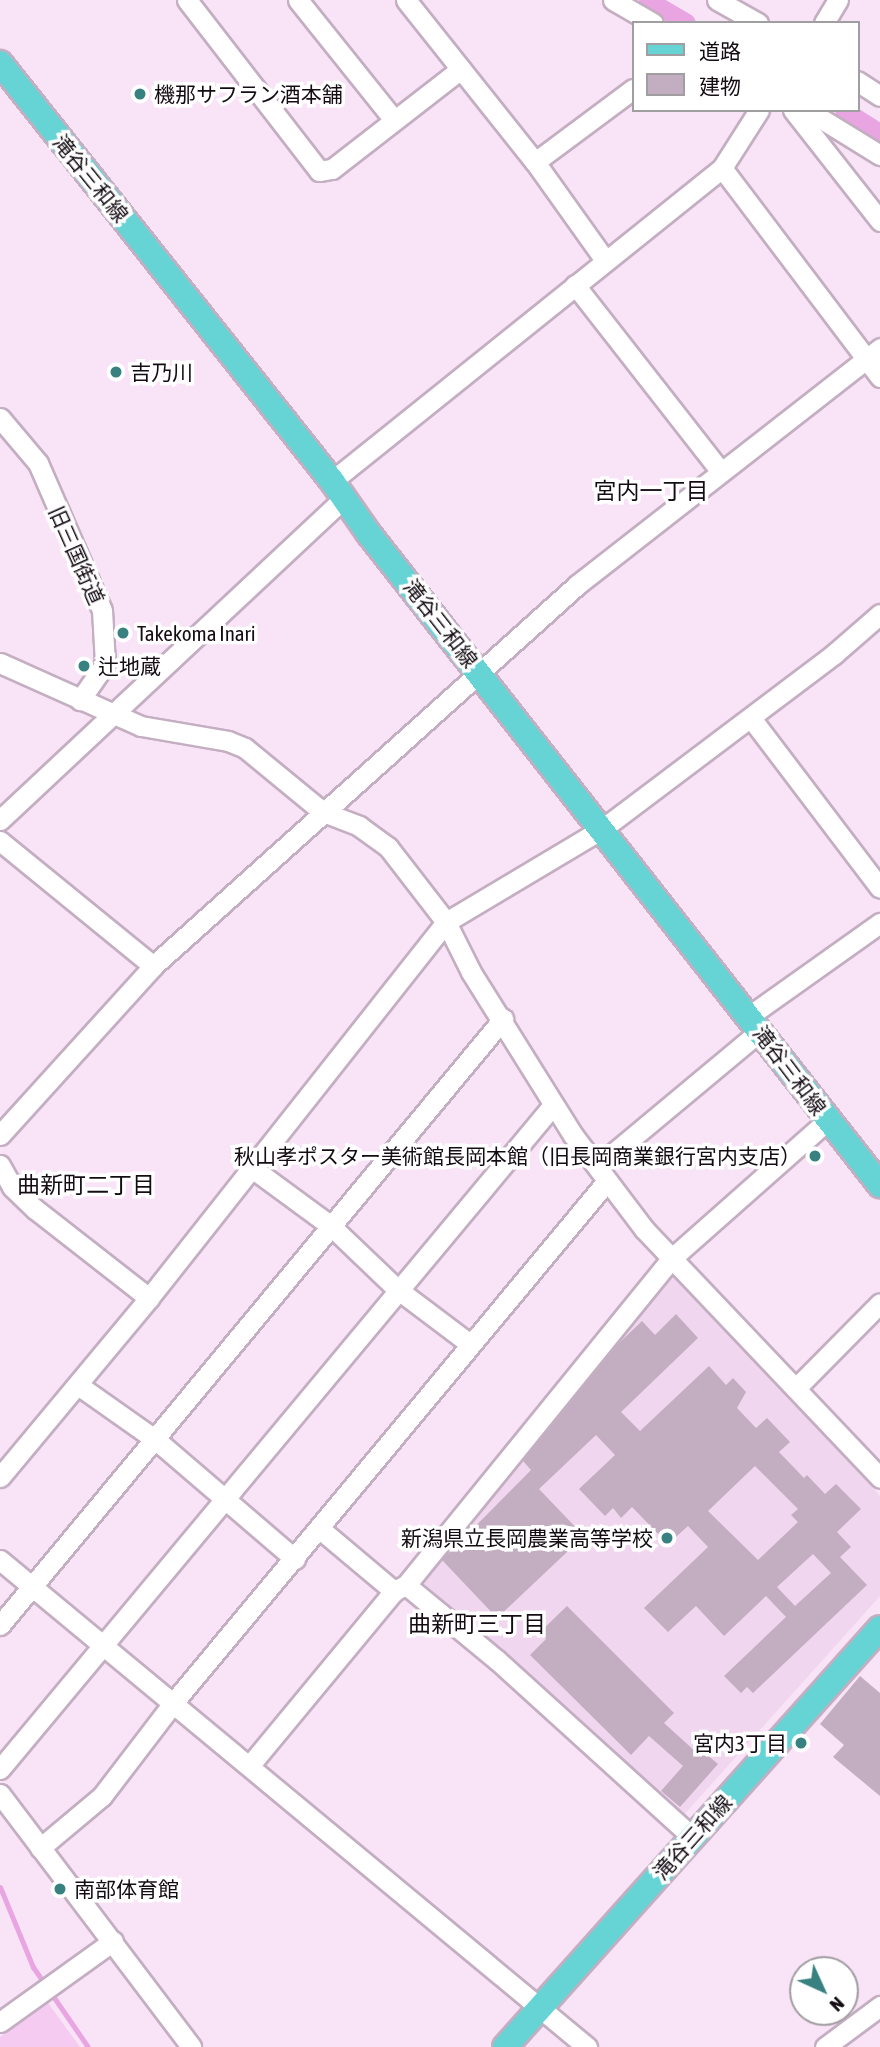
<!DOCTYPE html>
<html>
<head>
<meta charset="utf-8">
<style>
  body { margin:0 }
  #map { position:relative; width:880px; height:2047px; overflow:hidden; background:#f9e3f7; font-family:"Asap Condensed","Noto Sans JP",sans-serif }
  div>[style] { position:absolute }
  .built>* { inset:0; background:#f1d6ef }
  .green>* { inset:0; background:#f6cbf1 }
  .stream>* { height:5px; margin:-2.5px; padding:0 2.5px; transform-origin:2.5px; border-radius:2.5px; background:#e8a5e2 }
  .canal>* { height:18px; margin:-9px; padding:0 9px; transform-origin:9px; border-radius:9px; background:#e8a5e2 }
  .building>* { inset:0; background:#c3aec1 }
  .roads { filter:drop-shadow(2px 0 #c4aec1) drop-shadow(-2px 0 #c4aec1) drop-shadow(0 2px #c4aec1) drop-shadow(0 -2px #c4aec1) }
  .minor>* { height:19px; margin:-9.5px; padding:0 9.5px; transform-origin:9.5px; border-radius:9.5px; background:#fff }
  .major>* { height:24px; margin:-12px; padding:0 12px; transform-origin:12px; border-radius:12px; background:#66d4d5 }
  .dots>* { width:19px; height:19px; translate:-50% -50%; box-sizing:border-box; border:4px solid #fff; border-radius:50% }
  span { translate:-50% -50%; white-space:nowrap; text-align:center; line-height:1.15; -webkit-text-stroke:7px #fff; paint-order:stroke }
  .poi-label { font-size:21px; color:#130c13 }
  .left { translate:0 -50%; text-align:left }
  .right { translate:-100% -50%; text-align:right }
  .street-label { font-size:21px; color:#130c13 }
  .neighbourhood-label { font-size:23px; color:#130c13 }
  .legend { position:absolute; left:632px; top:21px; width:228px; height:91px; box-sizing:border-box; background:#fff; border:2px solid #a19ea1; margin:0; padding:9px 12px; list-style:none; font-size:21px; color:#130c13 }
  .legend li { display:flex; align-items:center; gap:14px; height:35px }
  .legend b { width:35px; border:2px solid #a19ea1 }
  .north { position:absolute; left:789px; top:1956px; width:70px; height:70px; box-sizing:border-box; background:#fff; border:2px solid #a19ea1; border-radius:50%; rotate:135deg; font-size:19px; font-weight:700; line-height:28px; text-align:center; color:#130c13 }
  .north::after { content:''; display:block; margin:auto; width:24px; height:32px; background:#388181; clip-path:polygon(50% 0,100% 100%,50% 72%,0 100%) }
</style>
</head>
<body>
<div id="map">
  <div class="built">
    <i style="clip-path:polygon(674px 1267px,880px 1496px,880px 1596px,682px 1817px,420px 1580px)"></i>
  </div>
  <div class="green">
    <i style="clip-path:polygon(48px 2003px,80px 2047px,0 2047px,0 2037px)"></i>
  </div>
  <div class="stream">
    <i style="left:0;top:1887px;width:87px;rotate:67.6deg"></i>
    <i style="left:33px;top:1967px;width:97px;rotate:55.5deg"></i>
  </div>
  <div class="canal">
    <i style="left:648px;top:0;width:45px;rotate:30.5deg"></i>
    <i style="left:844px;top:110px;width:43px;rotate:32.6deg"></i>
  </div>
  <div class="building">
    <i style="clip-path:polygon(evenodd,676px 1314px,698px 1338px,621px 1412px,640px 1431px,709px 1366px,726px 1385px,733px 1378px,746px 1392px,737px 1408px,756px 1428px,767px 1418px,790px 1442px,779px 1452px,804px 1478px,807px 1475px,825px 1494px,836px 1484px,861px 1509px,837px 1532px,851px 1547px,840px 1557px,867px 1585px,753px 1693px,747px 1687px,741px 1693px,724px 1676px,786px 1617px,766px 1596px,724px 1636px,696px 1606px,668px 1632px,644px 1608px,708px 1547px,688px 1526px,668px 1544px,632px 1507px,621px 1518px,613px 1508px,605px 1516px,579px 1489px,615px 1455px,596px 1435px,539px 1489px,584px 1536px,497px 1618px,442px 1560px,531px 1470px,523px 1461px,618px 1344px,642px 1321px,655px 1335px,676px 1314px,755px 1466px,798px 1509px,791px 1515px,798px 1522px,758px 1560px,708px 1511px,755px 1466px,676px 1314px,813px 1554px,831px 1573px,795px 1606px,777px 1587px,813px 1554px)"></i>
    <i style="clip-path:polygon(567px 1606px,674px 1713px,664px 1723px,696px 1752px,699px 1748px,718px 1764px,680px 1807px,661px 1791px,683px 1766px,649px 1736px,631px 1755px,530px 1655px,546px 1639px,539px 1633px)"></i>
    <i style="clip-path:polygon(860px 1676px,880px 1693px,880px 1796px,833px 1757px,844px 1745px,820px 1724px)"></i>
  </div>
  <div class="roads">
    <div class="minor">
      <i style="left:187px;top:0;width:216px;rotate:52.3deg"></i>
      <i style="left:319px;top:171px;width:13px;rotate:-9deg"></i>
      <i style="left:332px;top:169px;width:163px;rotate:-37.8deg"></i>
      <i style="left:298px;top:0;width:154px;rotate:51.3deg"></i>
      <i style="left:406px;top:0;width:207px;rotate:51.5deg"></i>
      <i style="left:535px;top:162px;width:120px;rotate:54.5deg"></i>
      <i style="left:613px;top:0;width:46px;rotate:29.9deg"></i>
      <i style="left:717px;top:0;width:47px;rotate:29.3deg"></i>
      <i style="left:824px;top:23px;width:27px;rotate:-59deg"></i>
      <i style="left:857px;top:81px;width:27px;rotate:33deg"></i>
      <i style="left:793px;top:110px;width:141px;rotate:51.9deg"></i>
      <i style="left:807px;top:110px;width:86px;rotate:31.7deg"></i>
      <i style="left:535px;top:162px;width:122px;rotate:-36.7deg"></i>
      <i style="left:722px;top:168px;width:262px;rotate:52.9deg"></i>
      <i style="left:575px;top:285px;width:237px;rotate:52deg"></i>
      <i style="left:0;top:418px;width:59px;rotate:49.8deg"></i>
      <i style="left:38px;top:463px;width:160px;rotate:66.5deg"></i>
      <i style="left:102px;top:610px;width:54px;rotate:86.8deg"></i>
      <i style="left:105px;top:664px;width:44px;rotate:124.8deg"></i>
      <i style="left:332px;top:481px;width:500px;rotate:-38.75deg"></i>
      <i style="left:722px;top:168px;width:69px;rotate:-57.5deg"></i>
      <i style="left:0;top:663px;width:154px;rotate:24.1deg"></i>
      <i style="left:141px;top:726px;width:88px;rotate:9.8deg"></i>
      <i style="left:228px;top:741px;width:18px;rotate:22deg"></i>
      <i style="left:245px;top:748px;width:101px;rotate:39.4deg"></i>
      <i style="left:323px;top:812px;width:39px;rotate:21deg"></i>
      <i style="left:359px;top:826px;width:36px;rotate:36deg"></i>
      <i style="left:388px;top:847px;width:95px;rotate:52.3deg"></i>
      <i style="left:446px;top:922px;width:56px;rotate:63.4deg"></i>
      <i style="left:471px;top:972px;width:192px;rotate:58deg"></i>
      <i style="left:573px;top:1135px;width:118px;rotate:52.9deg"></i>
      <i style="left:644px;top:1229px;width:343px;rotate:46.5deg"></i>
      <i style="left:751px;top:718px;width:213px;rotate:52.8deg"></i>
      <i style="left:0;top:820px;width:470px;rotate:-43.1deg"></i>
      <i style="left:0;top:841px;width:198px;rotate:39.2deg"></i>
      <i style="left:749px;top:1016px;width:161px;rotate:-35.4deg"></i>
      <i style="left:0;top:1135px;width:228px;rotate:-47.8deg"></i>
      <i style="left:153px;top:966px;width:570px;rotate:-41.94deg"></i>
      <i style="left:577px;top:585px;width:385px;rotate:-38deg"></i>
      <i style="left:0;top:1165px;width:25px;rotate:61deg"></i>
      <i style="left:12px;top:1187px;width:32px;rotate:44deg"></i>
      <i style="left:35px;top:1209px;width:145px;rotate:38deg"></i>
      <i style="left:598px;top:1166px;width:211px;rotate:-39.8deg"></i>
      <i style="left:252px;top:1168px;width:98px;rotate:36.3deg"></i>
      <i style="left:331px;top:1226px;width:91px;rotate:43.7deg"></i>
      <i style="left:397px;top:1289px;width:91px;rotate:37deg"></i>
      <i style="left:78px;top:1385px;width:95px;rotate:35.2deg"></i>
      <i style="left:156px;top:1440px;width:183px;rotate:40.6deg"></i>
      <i style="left:797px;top:1387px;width:118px;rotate:-45.3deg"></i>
      <i style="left:0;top:1477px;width:233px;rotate:-50.2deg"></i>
      <i style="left:149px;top:1298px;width:479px;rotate:-51.7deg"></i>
      <i style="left:446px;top:922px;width:182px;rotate:-30.8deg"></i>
      <i style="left:602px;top:829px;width:291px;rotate:-37deg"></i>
      <i style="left:834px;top:654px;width:61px;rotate:-41deg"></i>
      <i style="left:320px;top:1529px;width:97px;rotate:40deg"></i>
      <i style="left:0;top:1560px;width:763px;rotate:39.68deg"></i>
      <i style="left:406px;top:1585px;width:118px;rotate:39.5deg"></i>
      <i style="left:497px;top:1660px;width:263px;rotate:42.2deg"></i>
      <i style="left:0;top:1625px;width:788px;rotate:-50.31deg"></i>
      <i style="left:250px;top:1765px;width:226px;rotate:-50.4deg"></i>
      <i style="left:394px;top:1591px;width:13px;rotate:-27deg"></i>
      <i style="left:406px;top:1585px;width:423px;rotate:-50.9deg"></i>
      <i style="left:673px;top:1257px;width:207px;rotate:-41.5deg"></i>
      <i style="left:0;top:1769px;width:864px;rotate:-50.21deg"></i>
      <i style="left:0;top:1794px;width:317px;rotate:52.9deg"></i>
      <i style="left:40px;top:1848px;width:81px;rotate:-40deg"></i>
      <i style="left:102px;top:1796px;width:117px;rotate:-52.6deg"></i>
      <i style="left:173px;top:1703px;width:679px;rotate:-50.26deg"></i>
      <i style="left:0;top:2022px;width:139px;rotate:-35.6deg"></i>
      <i style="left:825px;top:2047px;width:69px;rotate:-36.7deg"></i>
    </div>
    <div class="major">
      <i style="left:0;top:63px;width:534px;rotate:51.54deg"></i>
      <i style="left:332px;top:481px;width:65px;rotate:55.1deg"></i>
      <i style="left:369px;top:534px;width:828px;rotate:51.87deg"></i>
      <i style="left:505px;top:2047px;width:562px;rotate:-48.17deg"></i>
    </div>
  </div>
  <div class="dots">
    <i style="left:140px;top:94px;background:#388181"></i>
    <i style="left:116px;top:372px;background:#388181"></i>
    <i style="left:123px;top:633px;background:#388181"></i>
    <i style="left:84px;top:666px;background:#388181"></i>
    <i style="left:815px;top:1156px;background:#388181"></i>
    <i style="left:667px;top:1538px;background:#388181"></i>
    <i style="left:801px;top:1743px;background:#388181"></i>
    <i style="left:60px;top:1889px;background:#388181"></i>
  </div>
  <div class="poi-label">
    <span class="left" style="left:154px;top:94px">機那サフラン酒本舗</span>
    <span class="left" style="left:130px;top:372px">吉乃川</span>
    <span class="left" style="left:137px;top:633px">Takekoma Inari</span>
    <span class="left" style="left:98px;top:666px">辻地蔵</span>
    <span class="right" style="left:801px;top:1156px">秋山孝ポスター美術館長岡本館（旧長岡商業銀行宮内支店）</span>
    <span class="right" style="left:653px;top:1538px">新潟県立長岡農業高等学校</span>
    <span class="right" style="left:787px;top:1743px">宮内3丁目</span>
    <span class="left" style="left:74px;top:1889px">南部体育館</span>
  </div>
  <div class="street-label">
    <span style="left:91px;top:178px;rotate:51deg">滝谷三和線</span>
    <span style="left:77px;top:555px;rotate:66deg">旧三国街道</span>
    <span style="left:441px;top:623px;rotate:52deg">滝谷三和線</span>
    <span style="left:790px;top:1070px;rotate:53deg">滝谷三和線</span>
    <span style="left:692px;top:1837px;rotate:-48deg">滝谷三和線</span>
  </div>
  <div class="neighbourhood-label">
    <span style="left:651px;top:491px">宮内一丁目</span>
    <span style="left:86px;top:1185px">曲新町二丁目</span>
    <span style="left:477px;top:1624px">曲新町三丁目</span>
  </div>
  <ul class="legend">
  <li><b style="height:9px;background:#66d4d5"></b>道路</li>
  <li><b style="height:19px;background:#c3aec1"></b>建物</li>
  </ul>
  <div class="north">N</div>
</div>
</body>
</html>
